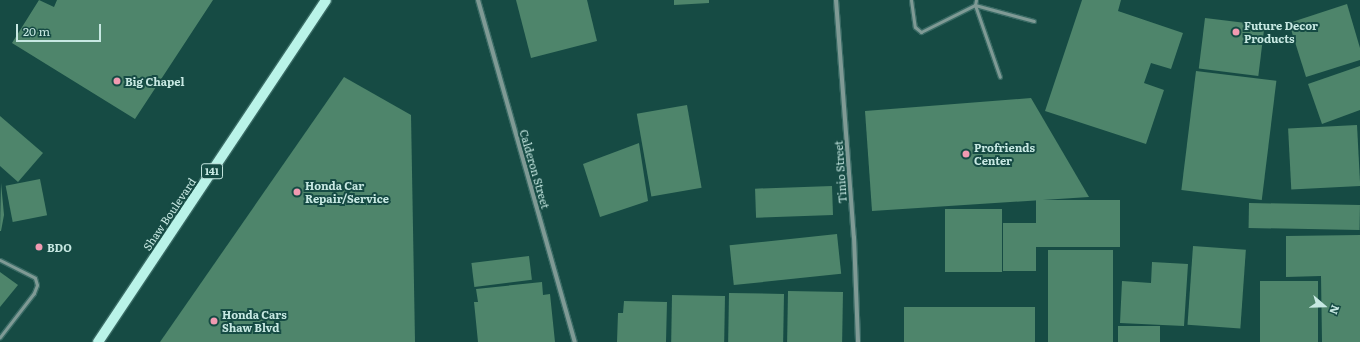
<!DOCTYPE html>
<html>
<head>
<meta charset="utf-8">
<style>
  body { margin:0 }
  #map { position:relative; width:1360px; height:342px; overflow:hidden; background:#164b44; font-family:Literata,serif }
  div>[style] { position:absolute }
  .building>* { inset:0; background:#4e856b; transform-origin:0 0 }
  .roads { filter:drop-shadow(1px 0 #396a64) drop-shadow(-1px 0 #396a64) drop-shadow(0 1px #396a64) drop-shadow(0 -1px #396a64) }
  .lane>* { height:3px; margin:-1.5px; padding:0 1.5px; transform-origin:1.5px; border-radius:1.5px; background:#7f9a95 }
  .street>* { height:4px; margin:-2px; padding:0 2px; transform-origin:2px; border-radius:2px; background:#7f9a95 }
  .primary>* { height:10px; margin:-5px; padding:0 5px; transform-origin:5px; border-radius:5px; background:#b9f3e8 }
  .dots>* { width:11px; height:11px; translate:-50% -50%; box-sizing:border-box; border:2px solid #164b44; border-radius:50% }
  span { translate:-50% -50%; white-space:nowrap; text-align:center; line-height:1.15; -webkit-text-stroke:4px #164b44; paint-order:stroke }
  .shield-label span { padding:1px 3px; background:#164b44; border:1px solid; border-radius:3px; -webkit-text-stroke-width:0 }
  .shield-label { font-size:10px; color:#c7e8e2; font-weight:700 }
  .poi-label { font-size:11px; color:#c7e8e2; font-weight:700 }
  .left { translate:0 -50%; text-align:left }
  .street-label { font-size:11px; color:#c7e8e2 }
  .north { position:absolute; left:1304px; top:286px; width:40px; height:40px; -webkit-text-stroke:3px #164b44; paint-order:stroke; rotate:110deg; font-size:11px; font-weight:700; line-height:16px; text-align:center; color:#c7e8e2 }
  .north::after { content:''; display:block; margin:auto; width:14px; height:18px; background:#c7e8e2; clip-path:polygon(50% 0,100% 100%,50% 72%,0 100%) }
  .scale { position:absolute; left:16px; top:24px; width:85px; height:18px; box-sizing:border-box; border:2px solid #c7e8e2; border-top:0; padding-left:5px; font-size:12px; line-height:14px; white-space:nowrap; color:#c7e8e2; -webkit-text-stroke:3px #164b44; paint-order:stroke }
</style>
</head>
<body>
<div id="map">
  <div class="building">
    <i style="clip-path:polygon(39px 0,54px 7px,57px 0,213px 0,135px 119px,12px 43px)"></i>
    <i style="clip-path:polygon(516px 0,587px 0,597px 41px,531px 58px)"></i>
    <i style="clip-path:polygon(674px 0,709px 0,709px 3px,674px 5px)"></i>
    <i style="clip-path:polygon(1082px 0,1121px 0,1118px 11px,1183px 33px,1171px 69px,1151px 63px,1144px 83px,1164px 90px,1146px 144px,1045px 111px)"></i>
    <i style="clip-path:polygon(1347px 4px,1360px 48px,1360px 60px,1306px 77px,1289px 23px)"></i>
    <i style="left:1205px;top:18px;width:60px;height:51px;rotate:7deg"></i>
    <i style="clip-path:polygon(1360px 66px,1360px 110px,1322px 124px,1308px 84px)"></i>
    <i style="left:1196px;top:71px;width:81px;height:120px;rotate:7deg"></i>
    <i style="clip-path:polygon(344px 77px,411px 115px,415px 342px,160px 342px)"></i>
    <i style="clip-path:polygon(1031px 98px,1089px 197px,872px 211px,865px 111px)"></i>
    <i style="left:687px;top:105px;width:84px;height:51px;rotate:80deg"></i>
    <i style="clip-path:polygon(0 116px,43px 153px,18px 182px,0 166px)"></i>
    <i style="left:1357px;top:125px;width:61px;height:69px;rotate:87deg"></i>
    <i style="clip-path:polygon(639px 143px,648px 201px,600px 217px,583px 164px)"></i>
    <i style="left:40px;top:179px;width:37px;height:35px;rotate:79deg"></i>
    <i style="clip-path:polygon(1px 183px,4px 215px,1px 231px,0 231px)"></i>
    <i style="left:832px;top:186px;width:29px;height:77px;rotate:88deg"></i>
    <i style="left:1120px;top:200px;width:47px;height:84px;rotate:90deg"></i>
    <i style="left:1249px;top:203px;width:111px;height:25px;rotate:1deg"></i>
    <i style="left:945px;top:209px;width:57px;height:63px"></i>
    <i style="left:1036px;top:223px;width:48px;height:33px;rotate:90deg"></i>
    <i style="left:837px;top:234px;width:40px;height:108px;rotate:84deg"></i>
    <i style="clip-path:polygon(1360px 235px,1360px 342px,1322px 342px,1321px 276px,1286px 277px,1286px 236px)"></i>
    <i style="left:1193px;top:246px;width:53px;height:79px;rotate:4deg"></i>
    <i style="left:1048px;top:250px;width:65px;height:92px"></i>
    <i style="left:529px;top:256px;width:24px;height:58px;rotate:83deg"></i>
    <i style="clip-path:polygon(1152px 262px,1188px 264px,1184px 326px,1120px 323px,1122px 281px,1151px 283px)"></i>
    <i style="clip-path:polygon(0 272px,18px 285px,0 307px)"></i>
    <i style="left:1318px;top:281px;width:61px;height:58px;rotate:90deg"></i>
    <i style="clip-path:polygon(542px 282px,543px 295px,550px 294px,555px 342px,478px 342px,474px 302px,478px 302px,476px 289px)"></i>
    <i style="left:788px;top:291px;width:55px;height:51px;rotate:1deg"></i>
    <i style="left:729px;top:293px;width:55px;height:49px;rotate:1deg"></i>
    <i style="left:672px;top:295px;width:53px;height:47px;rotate:1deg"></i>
    <i style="clip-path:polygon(624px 301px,667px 302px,666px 342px,617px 342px,618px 313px,623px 313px)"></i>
    <i style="left:1035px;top:307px;width:35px;height:131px;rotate:90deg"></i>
    <i style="left:1160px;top:326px;width:16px;height:42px;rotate:90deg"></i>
  </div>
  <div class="roads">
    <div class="lane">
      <i style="left:911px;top:0;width:27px;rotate:82deg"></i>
      <i style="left:915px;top:27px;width:8px;rotate:40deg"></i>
      <i style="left:921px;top:32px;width:60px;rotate:-26.6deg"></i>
      <i style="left:975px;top:5px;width:61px;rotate:15.2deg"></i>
      <i style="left:976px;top:0;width:5px;rotate:101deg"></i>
      <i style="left:975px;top:5px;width:76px;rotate:70.9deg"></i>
      <i style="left:0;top:260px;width:39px;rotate:27deg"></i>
      <i style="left:35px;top:278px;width:7px;rotate:74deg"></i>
      <i style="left:37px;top:285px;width:9px;rotate:111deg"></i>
      <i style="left:34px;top:293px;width:56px;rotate:127.7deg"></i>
    </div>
    <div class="street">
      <i style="left:478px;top:0;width:355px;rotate:74.2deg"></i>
      <i style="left:836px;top:0;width:238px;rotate:85.7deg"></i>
      <i style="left:854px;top:237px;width:105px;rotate:87.8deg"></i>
    </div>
    <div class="primary">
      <i style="left:98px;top:342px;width:411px;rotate:-56.3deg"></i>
    </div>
  </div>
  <div class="dots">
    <i style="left:1236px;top:32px;background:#f19ab1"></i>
    <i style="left:117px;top:81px;background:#f19ab1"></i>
    <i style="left:966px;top:154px;background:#f19ab1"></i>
    <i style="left:297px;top:192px;background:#f19ab1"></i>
    <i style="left:39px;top:247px;background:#f19ab1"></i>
    <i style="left:214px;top:321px;background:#f19ab1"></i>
  </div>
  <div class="shield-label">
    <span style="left:212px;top:171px">141</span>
  </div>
  <div class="poi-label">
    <span class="left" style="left:1244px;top:32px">Future Decor<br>Products</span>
    <span class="left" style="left:125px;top:81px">Big Chapel</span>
    <span class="left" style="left:974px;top:154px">Profriends<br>Center</span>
    <span class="left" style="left:305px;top:192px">Honda Car<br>Repair/Service</span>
    <span class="left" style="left:47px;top:247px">BDO</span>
    <span class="left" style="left:222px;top:321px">Honda Cars<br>Shaw Blvd</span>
  </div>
  <div class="street-label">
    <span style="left:535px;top:169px;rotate:74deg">Calderon Street</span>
    <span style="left:840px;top:172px;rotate:-94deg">Tinio Street</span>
    <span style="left:169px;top:214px;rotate:-56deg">Shaw Boulevard</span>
  </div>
  <div class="north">N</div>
  <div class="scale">20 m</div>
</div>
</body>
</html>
